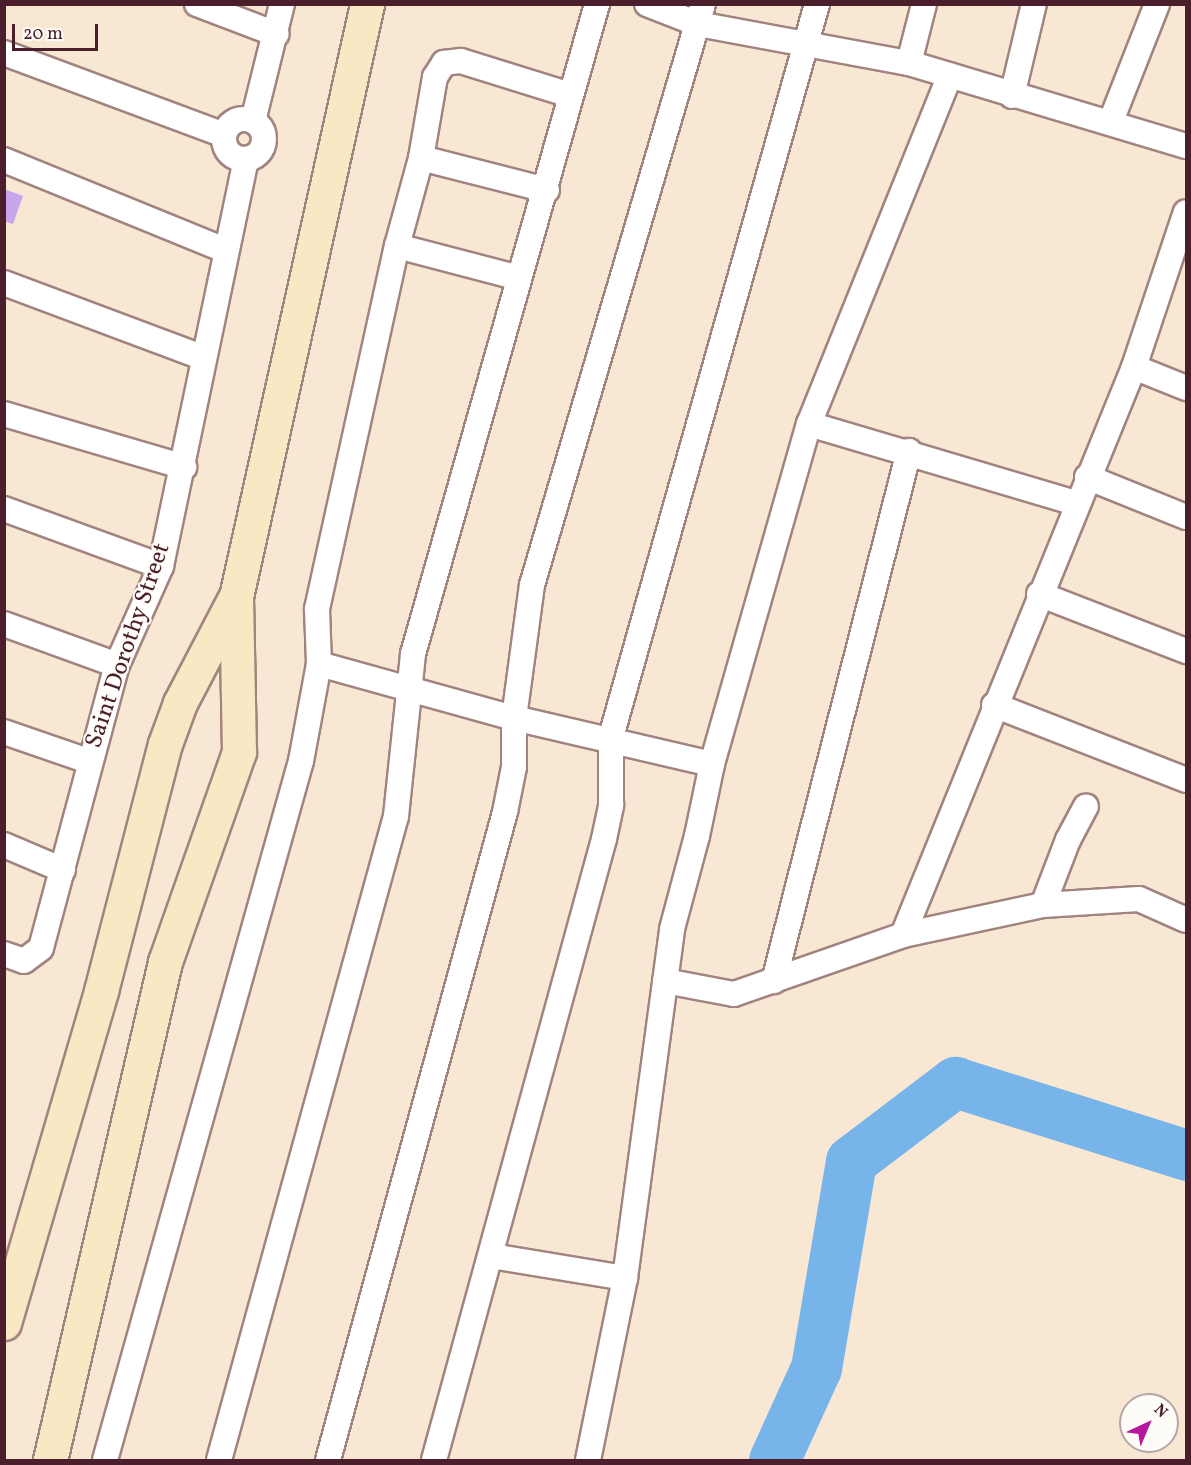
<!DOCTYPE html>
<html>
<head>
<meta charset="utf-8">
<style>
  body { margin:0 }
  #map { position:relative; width:1191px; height:1465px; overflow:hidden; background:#f8e7d3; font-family:Vollkorn,serif }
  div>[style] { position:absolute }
  .river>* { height:51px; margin:-25.5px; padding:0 25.5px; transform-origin:25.5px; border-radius:25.5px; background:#77b4ea }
  .building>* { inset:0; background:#c9a5ec }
  .roads { filter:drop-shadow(2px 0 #a1837f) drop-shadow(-2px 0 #a1837f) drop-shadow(0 2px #a1837f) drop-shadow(0 -2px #a1837f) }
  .street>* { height:24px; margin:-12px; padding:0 12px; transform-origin:12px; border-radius:12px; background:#fff }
  .street>.ring { margin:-12px; padding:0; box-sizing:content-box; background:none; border:24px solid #fff; border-radius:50% }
  .secondary>* { height:33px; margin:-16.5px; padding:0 16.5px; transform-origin:16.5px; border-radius:16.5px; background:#f8e8c3 }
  span { translate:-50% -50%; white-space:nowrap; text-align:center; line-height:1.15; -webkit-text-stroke:4.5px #fdfcf7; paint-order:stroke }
  .street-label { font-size:24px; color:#4a1f2b }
  .frame { position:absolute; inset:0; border:6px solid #4a1f2b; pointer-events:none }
  .north { position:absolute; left:1119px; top:1393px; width:60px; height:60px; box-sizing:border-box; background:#fdfcf7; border:2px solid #b5a4a5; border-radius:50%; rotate:44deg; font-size:16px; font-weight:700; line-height:24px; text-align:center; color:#4a1f2b }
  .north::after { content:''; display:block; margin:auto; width:21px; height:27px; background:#b5179e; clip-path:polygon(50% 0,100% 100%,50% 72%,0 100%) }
  .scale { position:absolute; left:12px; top:24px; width:86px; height:27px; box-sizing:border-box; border:3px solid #4a1f2b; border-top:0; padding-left:8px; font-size:18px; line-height:21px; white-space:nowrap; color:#4a1f2b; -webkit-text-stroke:4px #fdfcf7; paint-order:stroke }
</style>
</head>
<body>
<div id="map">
  <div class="river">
    <i style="left:774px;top:1460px;width:101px;rotate:-65.5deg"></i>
    <i style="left:816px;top:1368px;width:210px;rotate:-80.4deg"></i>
    <i style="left:851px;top:1161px;width:131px;rotate:-37.2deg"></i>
    <i style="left:955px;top:1082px;width:242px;rotate:17.5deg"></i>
  </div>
  <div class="building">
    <i style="clip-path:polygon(4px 189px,23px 196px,13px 224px,4px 221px)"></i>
  </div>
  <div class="roads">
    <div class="street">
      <i style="left:197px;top:4px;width:85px;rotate:20.8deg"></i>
      <i style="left:647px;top:4px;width:55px;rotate:21.4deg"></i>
      <i style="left:698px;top:24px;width:215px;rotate:10.5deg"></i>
      <i style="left:909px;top:63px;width:289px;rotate:16.7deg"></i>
      <i style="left:4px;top:53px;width:235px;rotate:20.4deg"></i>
      <i style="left:909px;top:63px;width:61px;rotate:-75.7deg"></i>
      <i style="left:1012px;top:96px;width:95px;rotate:-76.6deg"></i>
      <i class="ring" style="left:224px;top:119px;width:16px;height:16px"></i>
      <i style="left:253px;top:121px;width:121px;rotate:-76.1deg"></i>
      <i style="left:1111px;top:121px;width:126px;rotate:-68.5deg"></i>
      <i style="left:421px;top:158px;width:130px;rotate:14.3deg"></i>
      <i style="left:4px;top:160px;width:238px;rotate:22.2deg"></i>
      <i style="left:397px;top:246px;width:126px;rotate:14.7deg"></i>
      <i style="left:4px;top:283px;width:211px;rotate:20.5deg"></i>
      <i style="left:1134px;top:367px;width:56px;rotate:22deg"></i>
      <i style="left:4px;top:414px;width:188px;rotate:16.4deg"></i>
      <i style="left:809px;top:424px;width:278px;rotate:16.5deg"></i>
      <i style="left:1087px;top:477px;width:107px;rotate:22deg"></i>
      <i style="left:4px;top:509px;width:167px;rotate:20deg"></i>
      <i style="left:1039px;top:594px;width:158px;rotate:21.2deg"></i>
      <i style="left:4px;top:624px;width:120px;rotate:19.9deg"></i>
      <i style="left:319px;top:664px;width:202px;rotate:15.5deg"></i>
      <i style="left:514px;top:718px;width:203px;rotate:13.1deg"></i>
      <i style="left:994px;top:705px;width:206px;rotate:21.3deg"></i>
      <i style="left:4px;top:732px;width:89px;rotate:19deg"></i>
      <i style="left:4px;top:845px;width:64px;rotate:23deg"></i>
      <i style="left:1043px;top:905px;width:70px;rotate:-69deg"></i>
      <i style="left:1068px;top:840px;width:38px;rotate:-62deg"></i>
      <i style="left:903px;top:935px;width:613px;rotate:-67.87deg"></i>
      <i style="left:1134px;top:367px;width:163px;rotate:-71.5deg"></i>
      <i style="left:4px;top:954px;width:21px;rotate:19deg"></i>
      <i style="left:24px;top:961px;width:21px;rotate:-37deg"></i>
      <i style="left:41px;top:948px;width:293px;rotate:-75deg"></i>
      <i style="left:117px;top:665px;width:108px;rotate:-66deg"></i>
      <i style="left:161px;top:566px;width:416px;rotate:-78.2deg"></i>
      <i style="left:665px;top:981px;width:70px;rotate:10.7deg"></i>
      <i style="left:734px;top:994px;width:179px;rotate:-19.2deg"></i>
      <i style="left:903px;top:935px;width:143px;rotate:-12.1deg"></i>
      <i style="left:1043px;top:905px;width:96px;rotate:-3.6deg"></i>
      <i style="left:1139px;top:899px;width:51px;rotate:24.1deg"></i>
      <i style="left:774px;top:981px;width:547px;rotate:-75.71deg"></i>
      <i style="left:492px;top:1256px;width:135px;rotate:9.4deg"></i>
      <i style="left:105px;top:1460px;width:726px;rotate:-74.34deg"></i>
      <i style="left:301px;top:761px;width:99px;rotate:-79.5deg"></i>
      <i style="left:319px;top:664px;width:55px;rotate:-92.1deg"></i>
      <i style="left:317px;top:609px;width:372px;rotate:-77.6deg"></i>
      <i style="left:397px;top:246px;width:91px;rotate:-74.7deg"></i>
      <i style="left:421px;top:158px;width:82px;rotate:-80.2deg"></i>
      <i style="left:435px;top:77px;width:17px;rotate:-57deg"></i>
      <i style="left:444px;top:63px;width:17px;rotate:-7deg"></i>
      <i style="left:461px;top:61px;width:114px;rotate:17.3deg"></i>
      <i style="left:219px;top:1460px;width:668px;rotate:-74.63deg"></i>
      <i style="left:396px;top:816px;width:163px;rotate:-84deg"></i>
      <i style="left:413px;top:654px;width:676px;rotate:-74.19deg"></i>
      <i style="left:328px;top:1460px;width:672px;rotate:-74.72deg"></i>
      <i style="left:505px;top:812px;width:46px;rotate:-78.7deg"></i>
      <i style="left:514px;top:767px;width:49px;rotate:-90deg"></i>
      <i style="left:514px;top:718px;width:134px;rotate:-82.3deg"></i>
      <i style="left:532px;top:585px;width:606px;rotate:-73.6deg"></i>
      <i style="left:434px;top:1460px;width:644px;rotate:-74.69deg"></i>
      <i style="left:604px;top:839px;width:35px;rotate:-78deg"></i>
      <i style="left:611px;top:805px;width:68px;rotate:-90deg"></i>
      <i style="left:611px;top:737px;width:761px;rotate:-74.3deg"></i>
      <i style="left:588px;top:1460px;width:186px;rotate:-78.5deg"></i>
      <i style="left:625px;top:1278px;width:352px;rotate:-82.3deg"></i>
      <i style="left:672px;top:929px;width:96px;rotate:-75deg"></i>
      <i style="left:697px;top:836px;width:74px;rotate:-78.2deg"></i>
      <i style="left:712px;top:764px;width:354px;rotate:-74.1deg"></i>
      <i style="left:809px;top:424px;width:376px;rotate:-68deg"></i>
    </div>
    <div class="secondary">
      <i style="left:4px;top:1323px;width:346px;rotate:-73.7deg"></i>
      <i style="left:101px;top:991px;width:255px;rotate:-75.5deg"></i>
      <i style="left:165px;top:744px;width:44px;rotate:-69.9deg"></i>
      <i style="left:180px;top:703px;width:119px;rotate:-62.4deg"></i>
      <i style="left:50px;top:1460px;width:511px;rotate:-77deg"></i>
      <i style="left:165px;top:962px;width:223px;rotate:-70.6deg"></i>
      <i style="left:239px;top:752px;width:155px;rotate:-91.1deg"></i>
      <i style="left:236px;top:597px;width:607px;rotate:-77.54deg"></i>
    </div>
  </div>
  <div class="street-label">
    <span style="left:129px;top:646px;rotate:-71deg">Saint Dorothy Street</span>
  </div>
  <div class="frame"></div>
  <div class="north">N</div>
  <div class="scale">20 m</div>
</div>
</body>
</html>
